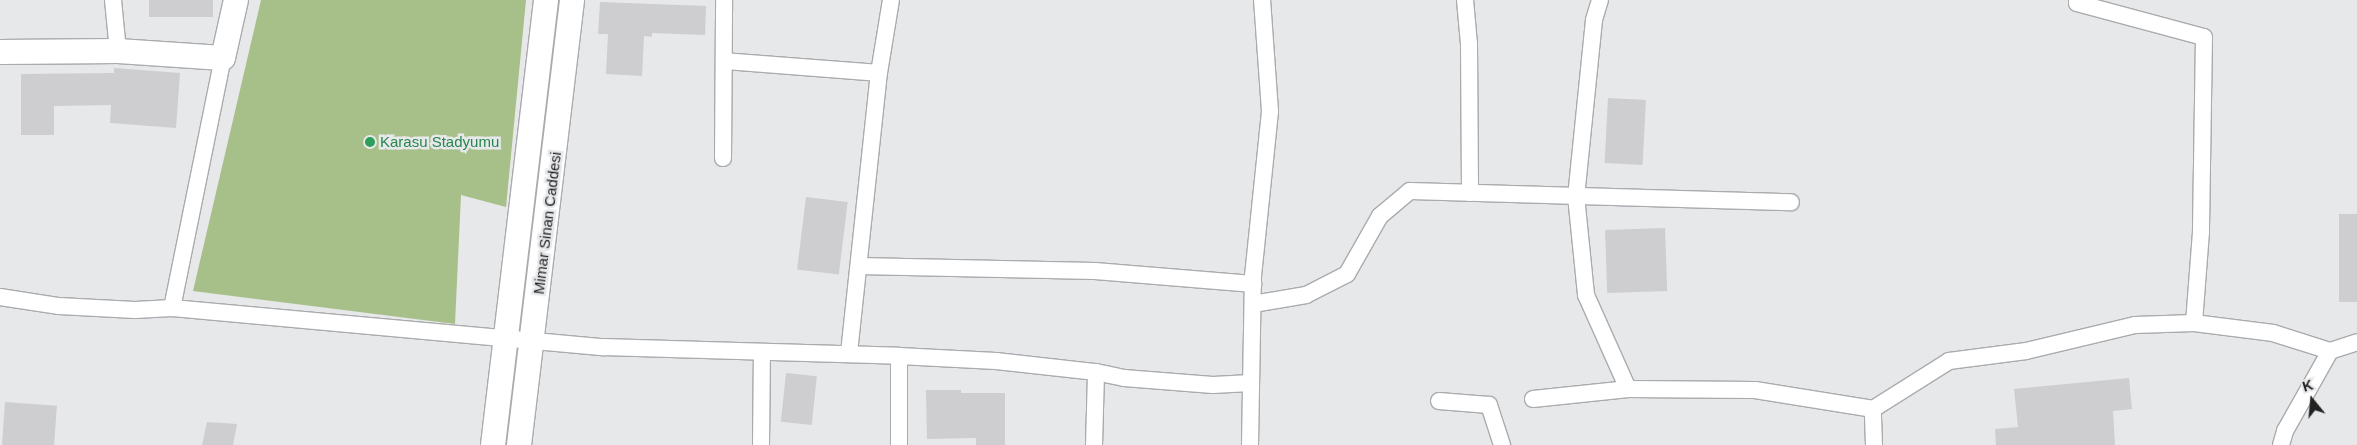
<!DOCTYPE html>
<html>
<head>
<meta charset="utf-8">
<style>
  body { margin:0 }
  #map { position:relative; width:2357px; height:445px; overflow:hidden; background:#e7e8ea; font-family:Helvetica,sans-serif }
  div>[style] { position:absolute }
  .green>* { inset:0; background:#a7bf88 }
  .building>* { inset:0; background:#cecdd0; transform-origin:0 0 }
  .roads { filter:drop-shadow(1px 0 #aaabae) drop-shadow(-1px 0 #aaabae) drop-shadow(0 1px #aaabae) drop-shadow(0 -1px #aaabae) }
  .street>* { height:16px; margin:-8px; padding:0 8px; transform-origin:8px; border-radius:8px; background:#fff }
  .secondary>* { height:24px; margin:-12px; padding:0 12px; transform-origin:12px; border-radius:12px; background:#fff }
  .dots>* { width:14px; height:14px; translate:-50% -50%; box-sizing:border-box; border:2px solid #e7e8ea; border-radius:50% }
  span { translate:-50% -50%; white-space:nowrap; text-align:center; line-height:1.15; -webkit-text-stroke:5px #e7e8ea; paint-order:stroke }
  .leisure-label { font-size:15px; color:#27864d }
  .left { translate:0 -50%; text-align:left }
  .street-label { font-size:15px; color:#222223 }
  .north { position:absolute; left:2287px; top:375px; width:50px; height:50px; -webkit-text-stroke:4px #e7e8ea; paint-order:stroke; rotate:343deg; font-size:14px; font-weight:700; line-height:20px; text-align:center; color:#222223 }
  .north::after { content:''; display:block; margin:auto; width:18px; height:22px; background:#222223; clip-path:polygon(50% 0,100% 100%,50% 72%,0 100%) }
</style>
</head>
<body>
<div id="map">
  <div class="green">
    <i style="clip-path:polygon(261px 0,526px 0,506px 207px,461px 195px,455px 324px,193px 291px)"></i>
  </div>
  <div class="building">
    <i style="left:149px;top:0;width:64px;height:17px"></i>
    <i style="clip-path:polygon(600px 2px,706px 6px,705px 35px,652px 33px,652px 37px,644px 36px,642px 76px,606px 74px,608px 34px,598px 34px)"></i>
    <i style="clip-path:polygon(114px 68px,180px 73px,176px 128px,110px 123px,111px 105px,54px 106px,54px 135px,21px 135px,21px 74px,114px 73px)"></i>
    <i style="left:1608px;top:98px;width:38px;height:65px;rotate:3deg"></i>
    <i style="left:806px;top:197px;width:42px;height:73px;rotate:7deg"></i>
    <i style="left:2339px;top:214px;width:18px;height:88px"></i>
    <i style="left:1665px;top:228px;width:63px;height:60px;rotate:88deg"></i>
    <i style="left:786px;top:373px;width:31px;height:49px;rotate:6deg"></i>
    <i style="clip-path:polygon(2129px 378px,2132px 409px,2113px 411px,2115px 445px,1996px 445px,1995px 429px,2018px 427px,2014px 389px)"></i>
    <i style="clip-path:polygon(926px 390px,961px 390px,961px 393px,1005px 393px,1005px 445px,976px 445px,976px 438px,927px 439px)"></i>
    <i style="left:5px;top:402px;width:52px;height:43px;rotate:4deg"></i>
    <i style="clip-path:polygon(207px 422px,237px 424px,233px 445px,202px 445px)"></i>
  </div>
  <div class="roads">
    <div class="street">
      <i style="left:113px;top:0;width:51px;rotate:84.4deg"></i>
      <i style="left:1465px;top:0;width:44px;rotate:84.8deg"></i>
      <i style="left:1469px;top:44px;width:149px;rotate:89.6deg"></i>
      <i style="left:1600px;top:0;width:21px;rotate:107deg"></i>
      <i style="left:1594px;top:20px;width:177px;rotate:95.8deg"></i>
      <i style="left:1576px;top:196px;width:100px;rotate:84.2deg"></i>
      <i style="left:1586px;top:295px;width:103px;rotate:65.9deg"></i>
      <i style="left:2077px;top:0;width:3px;rotate:90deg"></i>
      <i style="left:2077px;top:3px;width:131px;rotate:15deg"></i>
      <i style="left:2204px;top:37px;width:195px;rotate:90.9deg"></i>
      <i style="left:2201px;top:232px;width:91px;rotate:94.4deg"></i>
      <i style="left:724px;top:61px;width:155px;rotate:4.4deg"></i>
      <i style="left:723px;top:158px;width:158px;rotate:-89.6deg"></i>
      <i style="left:859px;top:266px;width:236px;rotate:1.2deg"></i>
      <i style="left:1095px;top:271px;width:159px;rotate:4.7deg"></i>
      <i style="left:0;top:297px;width:60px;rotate:8.7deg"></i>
      <i style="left:59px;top:306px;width:76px;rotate:3deg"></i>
      <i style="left:135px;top:310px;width:37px;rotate:-3deg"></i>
      <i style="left:172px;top:308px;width:433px;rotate:5.2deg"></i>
      <i style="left:603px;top:347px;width:296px;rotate:1.7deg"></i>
      <i style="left:899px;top:356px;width:97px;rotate:3deg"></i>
      <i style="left:996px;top:361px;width:101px;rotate:6.3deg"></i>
      <i style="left:1096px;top:372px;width:29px;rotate:12deg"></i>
      <i style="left:1124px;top:378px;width:89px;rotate:4.5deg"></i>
      <i style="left:1213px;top:385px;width:38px;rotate:-3deg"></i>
      <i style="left:1253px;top:304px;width:54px;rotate:-9.6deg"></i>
      <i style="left:1306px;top:295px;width:46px;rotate:-27.1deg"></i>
      <i style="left:1347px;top:274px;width:67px;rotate:-60.4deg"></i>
      <i style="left:1380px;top:216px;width:39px;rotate:-40deg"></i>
      <i style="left:1410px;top:191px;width:381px;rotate:1.7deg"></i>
      <i style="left:172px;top:308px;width:255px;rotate:-78.5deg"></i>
      <i style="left:849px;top:353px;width:282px;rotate:-83.9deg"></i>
      <i style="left:879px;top:73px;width:74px;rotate:-80.7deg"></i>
      <i style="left:899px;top:356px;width:89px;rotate:90deg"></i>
      <i style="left:1533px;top:399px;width:96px;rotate:-6deg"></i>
      <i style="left:1628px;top:389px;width:127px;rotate:0.5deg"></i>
      <i style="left:1755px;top:390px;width:120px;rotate:9.1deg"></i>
      <i style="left:1439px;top:401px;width:50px;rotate:4.6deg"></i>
      <i style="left:1489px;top:405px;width:42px;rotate:72deg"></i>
      <i style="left:761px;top:445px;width:92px;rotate:-89.4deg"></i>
      <i style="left:1094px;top:445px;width:73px;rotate:-88.4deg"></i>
      <i style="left:1250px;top:445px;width:169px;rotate:-89deg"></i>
      <i style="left:1253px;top:276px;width:166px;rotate:-84.1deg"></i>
      <i style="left:1270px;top:111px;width:111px;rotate:-94.1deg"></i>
      <i style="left:1874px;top:445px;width:36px;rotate:-92deg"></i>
      <i style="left:1873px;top:409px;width:90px;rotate:-32.3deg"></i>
      <i style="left:1949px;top:361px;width:78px;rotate:-7.4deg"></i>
      <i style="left:2026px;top:351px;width:112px;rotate:-13.4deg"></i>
      <i style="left:2135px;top:325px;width:59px;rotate:-1.9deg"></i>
      <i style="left:2194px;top:323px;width:80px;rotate:7.2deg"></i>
      <i style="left:2273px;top:333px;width:60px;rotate:17.5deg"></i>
      <i style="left:2330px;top:351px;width:28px;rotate:-18deg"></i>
      <i style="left:2281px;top:445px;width:15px;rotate:-74deg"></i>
      <i style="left:2285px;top:431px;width:92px;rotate:-60.6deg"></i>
    </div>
    <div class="secondary">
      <i style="left:0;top:52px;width:118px;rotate:-0.5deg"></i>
      <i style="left:118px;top:51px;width:105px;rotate:3.8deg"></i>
      <i style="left:223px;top:58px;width:59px;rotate:-77.4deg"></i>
      <i style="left:493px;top:445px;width:448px;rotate:-83.2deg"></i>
      <i style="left:519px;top:445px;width:448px;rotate:-83.2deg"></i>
    </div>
  </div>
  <div class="dots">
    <i style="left:370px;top:142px;background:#2e9e5b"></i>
  </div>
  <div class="leisure-label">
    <span class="left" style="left:380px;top:142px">Karasu Stadyumu</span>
  </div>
  <div class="street-label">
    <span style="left:547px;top:223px;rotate:-83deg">Mimar Sinan Caddesi</span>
  </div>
  <div class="north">K</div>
</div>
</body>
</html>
